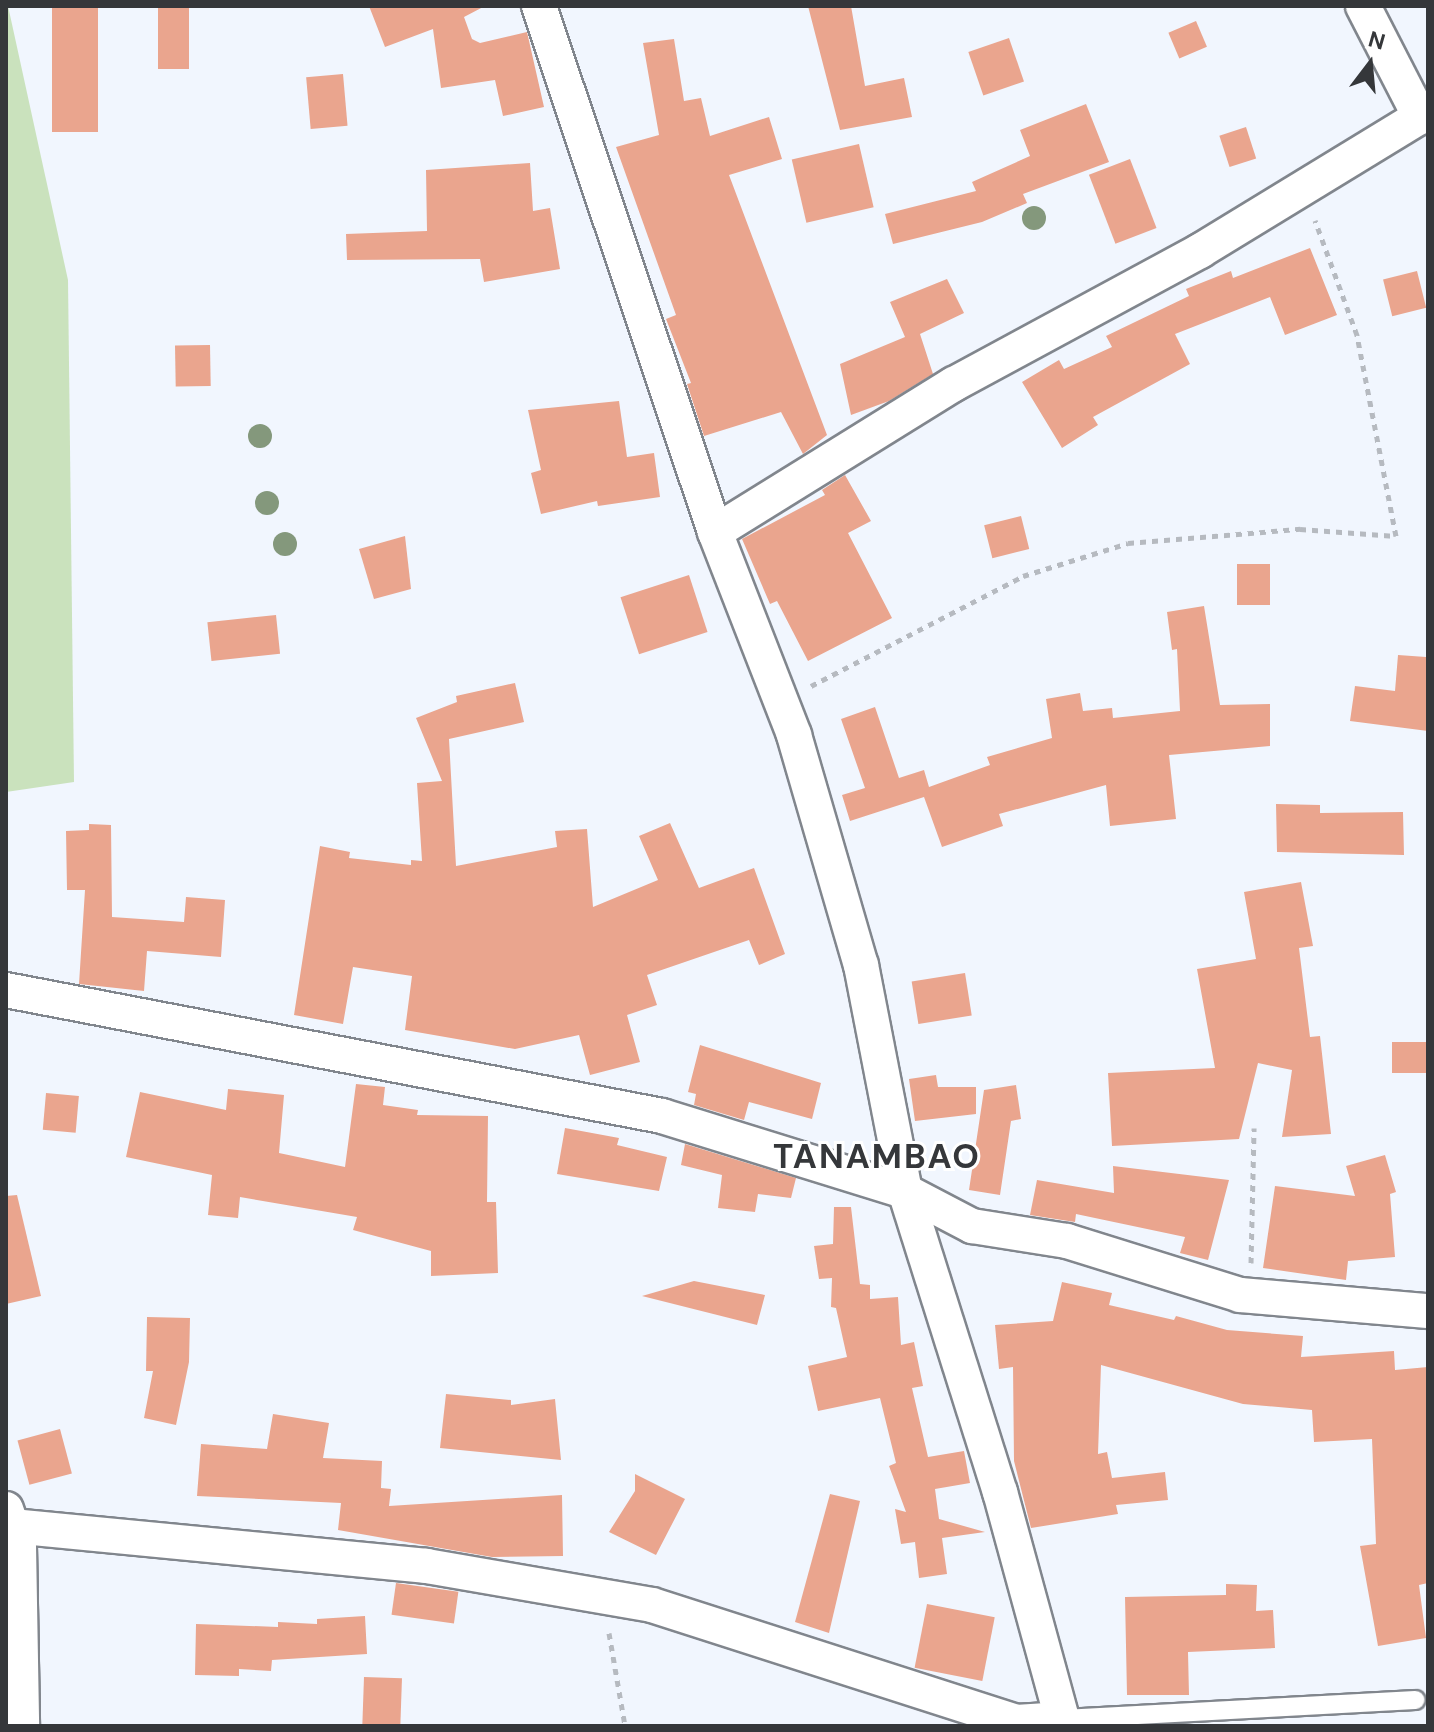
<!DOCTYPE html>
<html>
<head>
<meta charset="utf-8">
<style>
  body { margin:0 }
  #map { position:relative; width:1434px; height:1732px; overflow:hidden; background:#f1f6fe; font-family:"DM Sans",sans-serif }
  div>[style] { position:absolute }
  .green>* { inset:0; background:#cae2bd }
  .building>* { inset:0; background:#eaa58e; transform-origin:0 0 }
  .path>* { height:5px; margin-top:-2.5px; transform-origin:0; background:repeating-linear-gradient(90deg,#b6bac0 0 6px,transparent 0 12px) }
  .roads { filter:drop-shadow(2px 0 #81868d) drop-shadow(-2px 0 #81868d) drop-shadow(0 2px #81868d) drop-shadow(0 -2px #81868d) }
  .service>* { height:18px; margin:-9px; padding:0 9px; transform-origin:9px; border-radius:9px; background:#fff }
  .minor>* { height:34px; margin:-17px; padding:0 17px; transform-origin:17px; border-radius:17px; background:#fff }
  .trees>* { width:24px; height:24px; margin:-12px; border-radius:50%; background:#84987c }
  span { translate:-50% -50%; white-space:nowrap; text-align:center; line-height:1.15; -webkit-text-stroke:6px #fff; paint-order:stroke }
  .district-label { font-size:34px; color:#35373a; font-weight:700; letter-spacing:2px }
  .frame { position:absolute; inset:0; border:8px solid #35373a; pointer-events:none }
  .north { position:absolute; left:1330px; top:24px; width:80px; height:80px; -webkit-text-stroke:6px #fff; paint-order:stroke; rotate:16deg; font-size:22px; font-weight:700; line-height:32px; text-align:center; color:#35373a }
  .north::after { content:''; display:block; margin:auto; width:28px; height:36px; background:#35373a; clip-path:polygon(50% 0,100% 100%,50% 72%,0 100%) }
</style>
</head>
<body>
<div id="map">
  <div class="green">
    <i style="clip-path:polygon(8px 6px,68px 280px,74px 782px,6px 792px)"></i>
  </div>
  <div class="building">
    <i style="left:52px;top:6px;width:46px;height:126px"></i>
    <i style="left:158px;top:6px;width:31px;height:63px"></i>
    <i style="clip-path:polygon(369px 6px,485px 6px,464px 17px,472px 39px,480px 43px,527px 32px,544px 107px,503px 116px,495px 80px,441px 88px,433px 29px,385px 47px)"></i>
    <i style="clip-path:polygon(808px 6px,851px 6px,865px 86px,904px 78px,912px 117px,840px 130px)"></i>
    <i style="left:1196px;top:21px;width:28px;height:30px;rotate:67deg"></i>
    <i style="left:1009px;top:38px;width:46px;height:43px;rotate:71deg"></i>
    <i style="clip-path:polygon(674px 39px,684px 101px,701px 98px,710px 136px,769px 117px,782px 159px,729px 175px,827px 435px,803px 454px,781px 412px,704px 436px,687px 384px,691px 383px,666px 319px,676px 315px,616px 147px,659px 135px,643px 43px)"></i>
    <i style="left:343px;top:74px;width:52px;height:37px;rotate:85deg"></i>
    <i style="clip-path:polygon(1086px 104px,1109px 162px,1023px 194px,1027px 203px,982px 222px,893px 244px,885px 214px,976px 191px,972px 182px,1030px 156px,1020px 130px)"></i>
    <i style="left:1246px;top:127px;width:33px;height:28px;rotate:72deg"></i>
    <i style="left:859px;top:144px;width:65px;height:69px;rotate:77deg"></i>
    <i style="left:1130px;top:159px;width:74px;height:44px;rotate:69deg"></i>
    <i style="clip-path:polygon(530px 163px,533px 211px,550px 208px,560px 269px,484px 282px,480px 259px,347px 260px,346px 234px,427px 231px,426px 170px)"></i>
    <i style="clip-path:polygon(1310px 248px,1337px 315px,1285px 335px,1270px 297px,1175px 334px,1190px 364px,1093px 417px,1098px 425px,1062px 448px,1022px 382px,1059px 360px,1064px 369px,1112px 347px,1106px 336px,1189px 296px,1186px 289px,1231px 271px,1233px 278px)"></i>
    <i style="left:1417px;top:271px;width:38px;height:35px;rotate:76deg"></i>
    <i style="clip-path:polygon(947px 279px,964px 313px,920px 334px,933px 374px,889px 401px,851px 415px,840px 364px,905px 337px,890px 302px)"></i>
    <i style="left:210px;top:345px;width:41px;height:35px;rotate:89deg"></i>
    <i style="clip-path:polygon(619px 401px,627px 457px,654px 453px,660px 497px,598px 506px,597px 501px,541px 514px,531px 473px,541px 470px,528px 410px)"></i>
    <i style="clip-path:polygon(845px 475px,871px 521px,848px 533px,892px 618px,808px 661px,777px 601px,770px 604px,742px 539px,825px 495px,822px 490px)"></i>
    <i style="left:1021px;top:516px;width:34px;height:38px;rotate:76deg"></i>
    <i style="clip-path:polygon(405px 536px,411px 589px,374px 599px,359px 549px)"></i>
    <i style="left:1237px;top:564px;width:33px;height:41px"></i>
    <i style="left:689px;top:575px;width:60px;height:72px;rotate:72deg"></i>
    <i style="clip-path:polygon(1204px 606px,1220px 705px,1270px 704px,1270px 746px,1169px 755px,1176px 819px,1110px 826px,1106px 785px,999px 814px,1003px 826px,942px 847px,924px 797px,850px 821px,842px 795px,865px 788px,841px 719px,875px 707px,899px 778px,924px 770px,929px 787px,990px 765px,987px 757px,1052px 738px,1046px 699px,1080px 693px,1083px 711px,1112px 708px,1113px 718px,1180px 711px,1177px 649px,1172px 650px,1167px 612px)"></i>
    <i style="left:276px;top:615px;width:39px;height:69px;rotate:84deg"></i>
    <i style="clip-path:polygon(1398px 655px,1426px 657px,1428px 662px,1428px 731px,1350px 721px,1355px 686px,1395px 691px)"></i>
    <i style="clip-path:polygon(515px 683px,524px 722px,449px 739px,456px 866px,557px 847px,555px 831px,587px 829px,593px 907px,658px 880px,639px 836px,670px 823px,699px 888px,754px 868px,785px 954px,759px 965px,749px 940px,647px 975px,657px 1005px,627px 1015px,640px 1062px,590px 1075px,579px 1035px,515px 1049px,405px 1030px,412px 976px,353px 967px,343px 1024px,294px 1015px,320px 846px,350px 852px,349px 858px,411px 865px,411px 860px,422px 861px,417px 783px,442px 781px,416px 718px,457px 702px,456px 696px)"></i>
    <i style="clip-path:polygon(1276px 804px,1320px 805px,1320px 813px,1403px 812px,1404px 855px,1277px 852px)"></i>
    <i style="clip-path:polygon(89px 824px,111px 825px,112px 917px,184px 922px,186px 897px,225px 900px,221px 957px,147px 951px,144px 991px,79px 984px,85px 890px,67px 890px,66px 831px,89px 830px)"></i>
    <i style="clip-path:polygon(1301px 882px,1313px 946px,1299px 948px,1310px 1037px,1320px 1036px,1331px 1134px,1282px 1137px,1292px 1070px,1258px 1063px,1239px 1139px,1112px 1146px,1108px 1073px,1215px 1068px,1197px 969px,1256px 959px,1244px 892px)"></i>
    <i style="left:965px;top:973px;width:43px;height:54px;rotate:81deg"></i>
    <i style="left:1428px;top:1042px;width:31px;height:36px;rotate:90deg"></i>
    <i style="clip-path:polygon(700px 1045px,821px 1083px,812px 1119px,749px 1102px,744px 1120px,694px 1105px,696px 1094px,688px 1092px)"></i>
    <i style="clip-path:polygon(936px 1075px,938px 1087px,976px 1087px,976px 1114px,915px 1121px,909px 1079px)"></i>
    <i style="clip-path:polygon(356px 1084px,385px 1087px,383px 1105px,418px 1110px,417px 1115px,488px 1116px,487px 1202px,496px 1202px,498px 1273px,431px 1276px,431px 1251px,353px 1230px,357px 1217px,240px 1197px,238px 1218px,208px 1215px,212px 1175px,126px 1157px,140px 1092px,226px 1110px,228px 1089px,284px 1095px,279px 1153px,345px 1167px)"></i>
    <i style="clip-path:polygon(1016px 1085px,1021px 1119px,1011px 1121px,1000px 1195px,969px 1190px,984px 1090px)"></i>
    <i style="left:46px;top:1093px;width:33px;height:37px;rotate:5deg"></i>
    <i style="clip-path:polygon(565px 1128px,619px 1138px,617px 1145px,667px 1157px,659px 1191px,557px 1174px)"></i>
    <i style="clip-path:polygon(685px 1144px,796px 1178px,791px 1198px,758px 1194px,755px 1212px,718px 1208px,722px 1175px,681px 1165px)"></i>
    <i style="clip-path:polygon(1385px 1155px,1396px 1192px,1390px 1194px,1395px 1257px,1348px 1261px,1346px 1280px,1263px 1268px,1275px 1186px,1355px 1196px,1346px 1166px)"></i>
    <i style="clip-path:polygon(1113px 1166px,1229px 1180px,1208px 1260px,1180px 1253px,1185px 1237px,1076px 1214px,1075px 1222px,1030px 1215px,1037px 1180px,1114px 1193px)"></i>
    <i style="clip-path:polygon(17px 1195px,41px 1296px,6px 1304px,6px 1196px)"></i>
    <i style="clip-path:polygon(834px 1207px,851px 1207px,860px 1284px,870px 1285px,870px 1299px,898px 1297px,901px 1345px,914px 1342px,923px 1386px,912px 1388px,928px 1457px,964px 1451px,970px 1483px,935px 1489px,939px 1519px,985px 1532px,942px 1538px,947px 1574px,919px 1578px,915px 1542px,901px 1544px,895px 1509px,906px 1512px,889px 1466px,896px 1463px,880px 1398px,818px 1411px,808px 1366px,847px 1357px,836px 1308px,831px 1307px,832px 1278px,819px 1279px,814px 1246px,833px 1244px)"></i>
    <i style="clip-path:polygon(694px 1281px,765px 1295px,757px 1325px,642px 1296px)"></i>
    <i style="clip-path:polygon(1062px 1282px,1112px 1293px,1109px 1305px,1174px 1320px,1176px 1316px,1227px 1330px,1303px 1336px,1301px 1357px,1394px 1351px,1395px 1370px,1428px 1367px,1428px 1583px,1419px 1585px,1426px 1638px,1378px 1646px,1360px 1546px,1376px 1544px,1372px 1439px,1314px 1442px,1312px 1410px,1243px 1404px,1101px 1365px,1098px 1454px,1107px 1452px,1112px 1478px,1165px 1472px,1168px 1500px,1116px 1505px,1118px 1514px,1031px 1528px,1014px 1461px,1013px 1367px,999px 1369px,995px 1325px,1053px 1321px)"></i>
    <i style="clip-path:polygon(147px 1317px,190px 1318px,189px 1362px,176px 1425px,144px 1418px,153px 1371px,146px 1371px)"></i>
    <i style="clip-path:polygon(446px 1394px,511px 1400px,511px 1405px,555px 1399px,561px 1460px,440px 1448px)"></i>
    <i style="clip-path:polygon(273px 1414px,329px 1423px,323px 1458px,382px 1461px,381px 1488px,391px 1489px,389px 1506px,562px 1495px,563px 1556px,492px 1557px,338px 1530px,341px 1503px,197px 1496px,201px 1444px,267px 1449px)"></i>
    <i style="left:60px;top:1429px;width:46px;height:44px;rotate:75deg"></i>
    <i style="clip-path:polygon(635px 1474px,685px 1499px,656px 1555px,609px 1532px,635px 1491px)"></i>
    <i style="clip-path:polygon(830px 1494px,860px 1501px,829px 1633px,795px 1622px)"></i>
    <i style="left:396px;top:1583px;width:63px;height:32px;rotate:8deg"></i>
    <i style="clip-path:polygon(1226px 1584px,1257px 1585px,1256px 1611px,1273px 1610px,1275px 1648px,1188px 1652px,1189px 1695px,1127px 1695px,1125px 1597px,1226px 1595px)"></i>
    <i style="left:927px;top:1604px;width:69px;height:65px;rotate:11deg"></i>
    <i style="clip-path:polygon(365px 1616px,367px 1654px,272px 1660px,271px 1671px,239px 1669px,239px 1676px,195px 1675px,196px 1624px,278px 1627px,278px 1622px,317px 1624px,317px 1619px)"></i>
    <i style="left:364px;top:1677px;width:38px;height:47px;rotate:2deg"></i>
  </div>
  <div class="path">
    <i style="left:811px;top:686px;width:239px;rotate:-27.4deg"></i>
    <i style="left:1023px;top:576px;width:110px;rotate:-17.4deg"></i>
    <i style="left:1128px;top:543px;width:173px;rotate:-4.7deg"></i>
    <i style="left:1300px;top:529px;width:96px;rotate:4.2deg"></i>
    <i style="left:1396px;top:536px;width:205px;rotate:-101deg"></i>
    <i style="left:1357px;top:335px;width:122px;rotate:-110.1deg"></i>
    <i style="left:1251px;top:1263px;width:135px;rotate:-88.7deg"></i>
    <i style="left:609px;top:1633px;width:94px;rotate:80.2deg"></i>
  </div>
  <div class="roads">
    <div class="service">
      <i style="left:1063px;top:1719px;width:353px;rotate:-3.1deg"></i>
    </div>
    <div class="minor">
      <i style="left:539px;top:6px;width:555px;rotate:71.5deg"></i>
      <i style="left:715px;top:532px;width:218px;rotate:68.7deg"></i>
      <i style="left:794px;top:735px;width:240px;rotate:73.8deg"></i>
      <i style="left:861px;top:965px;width:230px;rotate:79deg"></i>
      <i style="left:905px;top:1191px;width:316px;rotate:72.5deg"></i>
      <i style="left:1000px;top:1492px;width:243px;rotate:74.7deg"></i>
      <i style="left:1363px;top:6px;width:125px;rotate:62.8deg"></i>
      <i style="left:715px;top:532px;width:281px;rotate:-31.8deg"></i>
      <i style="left:954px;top:384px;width:280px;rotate:-28.4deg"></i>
      <i style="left:1200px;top:251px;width:267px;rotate:-31.4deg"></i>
      <i style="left:6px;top:990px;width:668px;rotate:10.87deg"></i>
      <i style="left:662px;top:1116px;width:254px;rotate:17.2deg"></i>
      <i style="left:905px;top:1191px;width:76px;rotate:27.6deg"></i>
      <i style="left:972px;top:1226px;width:96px;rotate:9deg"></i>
      <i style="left:1067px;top:1241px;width:181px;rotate:17.3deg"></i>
      <i style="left:1240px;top:1295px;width:189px;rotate:4.9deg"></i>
      <i style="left:6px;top:1509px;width:39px;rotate:71deg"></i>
      <i style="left:19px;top:1546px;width:180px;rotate:89deg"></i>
      <i style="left:12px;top:1526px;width:416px;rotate:5.5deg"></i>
      <i style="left:426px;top:1566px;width:229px;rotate:9.8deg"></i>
      <i style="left:652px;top:1605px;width:382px;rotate:17.8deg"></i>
      <i style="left:1016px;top:1722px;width:47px;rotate:-3.7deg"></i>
    </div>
  </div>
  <div class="trees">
    <i style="left:1034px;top:218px"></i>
    <i style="left:260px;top:436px"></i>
    <i style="left:267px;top:503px"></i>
    <i style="left:285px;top:544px"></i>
  </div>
  <div class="district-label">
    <span style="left:877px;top:1157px">TANAMBAO</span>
  </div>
  <div class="frame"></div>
  <div class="north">N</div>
</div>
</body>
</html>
